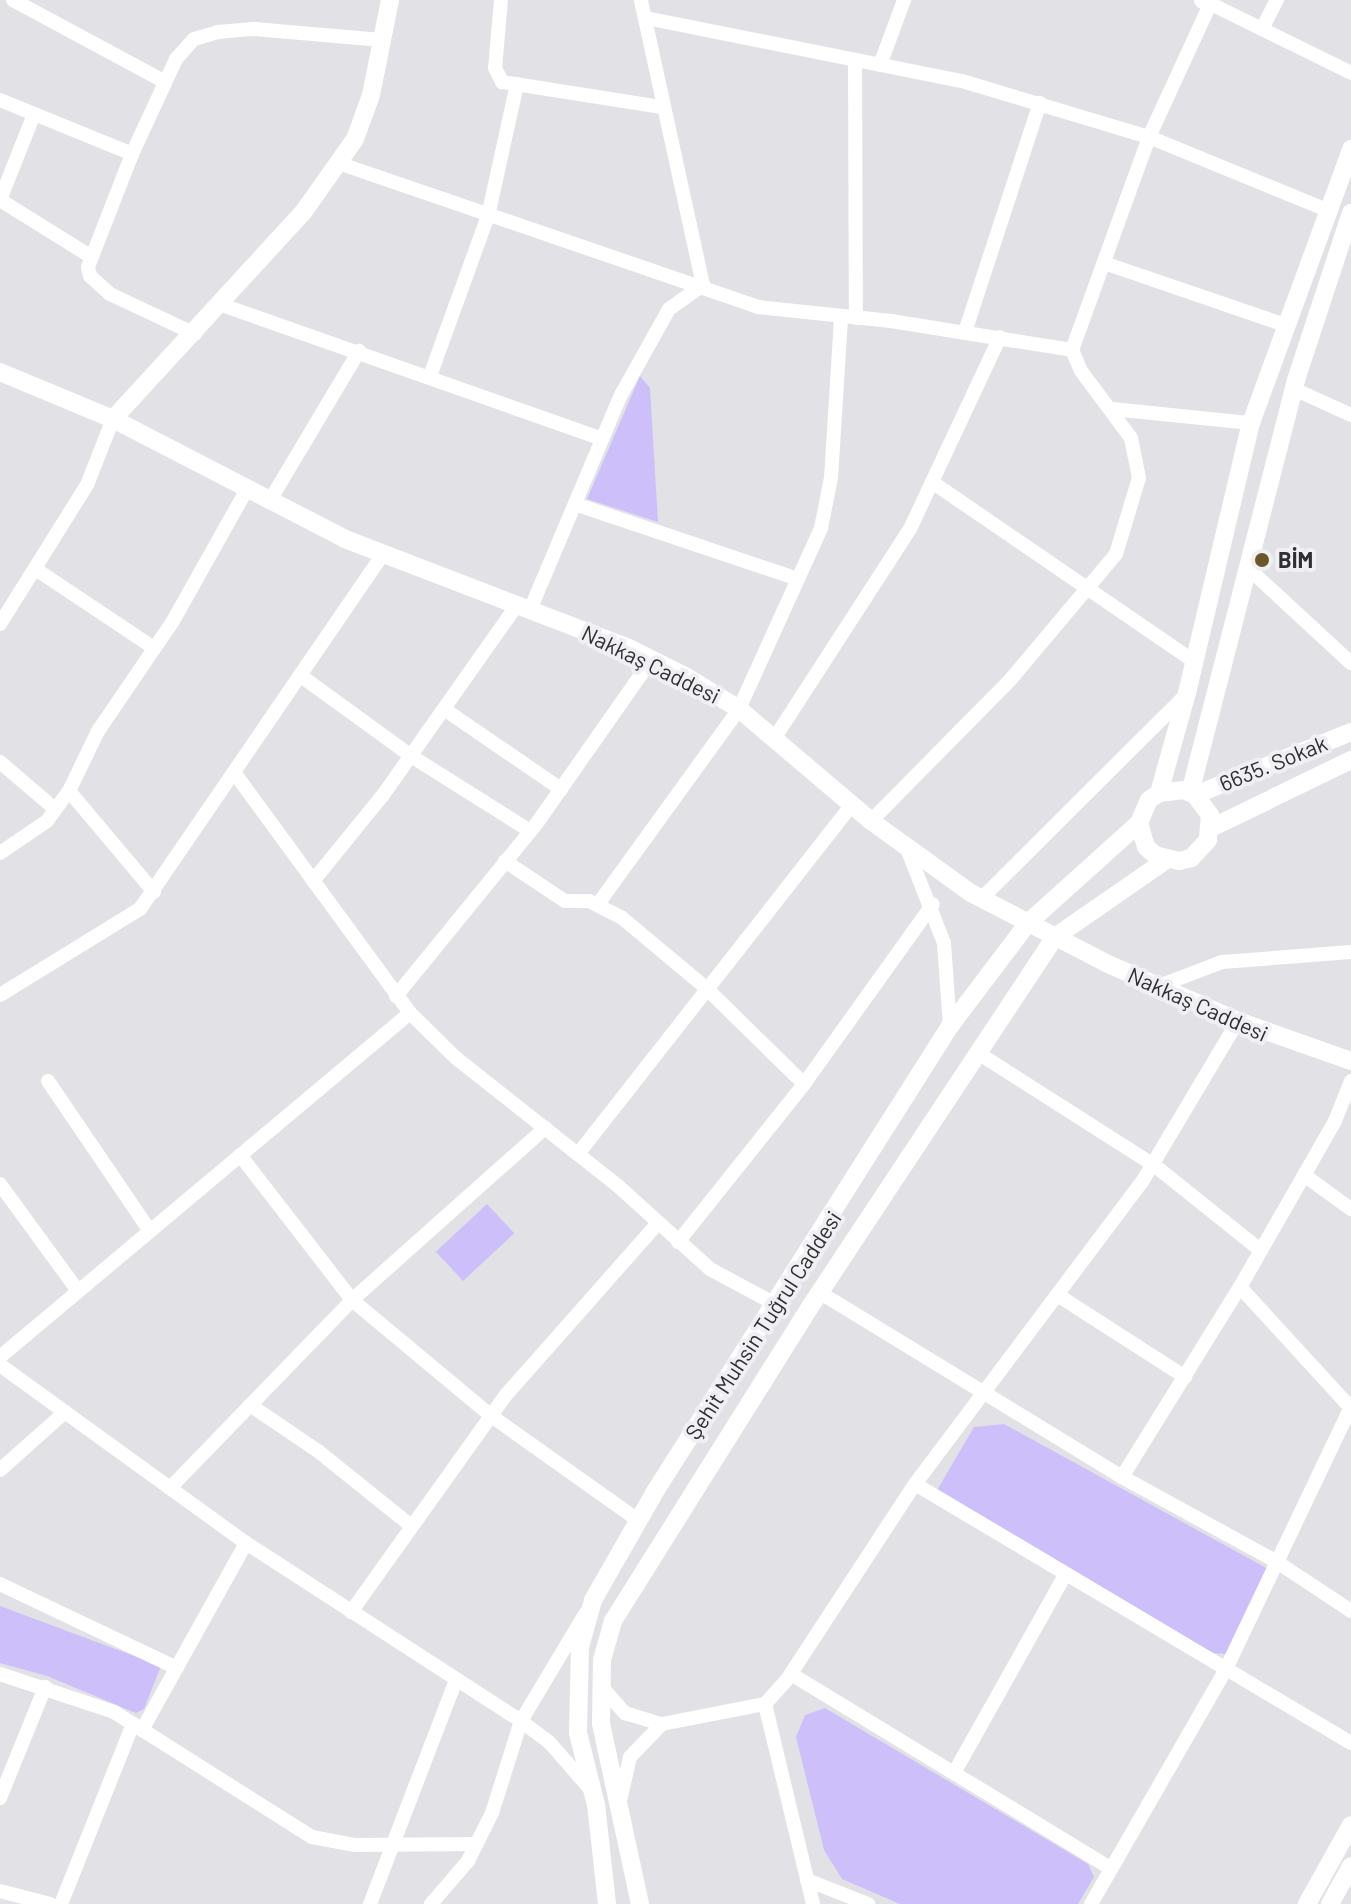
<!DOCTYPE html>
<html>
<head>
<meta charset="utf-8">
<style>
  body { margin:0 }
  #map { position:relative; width:1351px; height:1904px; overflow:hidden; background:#e2e1e6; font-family:Barlow,sans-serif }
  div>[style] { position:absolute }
  .green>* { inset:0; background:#cdc0fa; transform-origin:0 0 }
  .street>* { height:14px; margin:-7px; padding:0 7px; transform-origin:7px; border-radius:7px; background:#fff }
  .secondary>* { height:18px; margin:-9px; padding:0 9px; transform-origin:9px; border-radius:9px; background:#fff }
  .dots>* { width:22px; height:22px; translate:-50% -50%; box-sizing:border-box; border:4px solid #f0eff3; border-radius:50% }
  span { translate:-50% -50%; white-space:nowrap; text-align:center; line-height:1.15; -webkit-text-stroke:8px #f0eff3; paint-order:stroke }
  .poi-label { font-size:22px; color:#2f2e30; font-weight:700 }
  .left { translate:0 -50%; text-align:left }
  .street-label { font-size:22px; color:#2f2e30 }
</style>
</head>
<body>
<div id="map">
  <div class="green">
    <i style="clip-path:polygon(640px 376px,650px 388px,658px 522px,587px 499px)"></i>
    <i style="left:487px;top:1204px;width:40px;height:70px;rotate:47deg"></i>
    <i style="clip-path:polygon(1004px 1424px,1270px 1570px,1227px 1654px,1212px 1653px,936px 1492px,974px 1427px)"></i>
    <i style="clip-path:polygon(0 1606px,161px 1666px,144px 1709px,136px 1713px,47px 1676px,0 1663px)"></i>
    <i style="clip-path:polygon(825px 1708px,1088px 1864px,1094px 1877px,1078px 1904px,900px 1904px,842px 1879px,824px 1850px,796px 1737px,805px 1715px)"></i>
  </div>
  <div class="street">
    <i style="left:13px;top:0;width:173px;rotate:28.3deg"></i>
    <i style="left:501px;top:0;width:68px;rotate:95deg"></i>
    <i style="left:495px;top:68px;width:16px;rotate:63deg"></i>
    <i style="left:502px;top:82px;width:162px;rotate:8.9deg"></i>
    <i style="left:1207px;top:2px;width:161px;rotate:26.2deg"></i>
    <i style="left:646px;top:18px;width:322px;rotate:11.3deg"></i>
    <i style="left:962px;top:81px;width:195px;rotate:16.7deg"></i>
    <i style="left:1149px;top:137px;width:192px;rotate:22.3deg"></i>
    <i style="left:1262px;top:29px;width:33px;rotate:-63deg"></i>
    <i style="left:855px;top:60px;width:258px;rotate:89.8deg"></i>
    <i style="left:880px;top:65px;width:69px;rotate:-69.7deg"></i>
    <i style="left:0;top:100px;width:143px;rotate:22.2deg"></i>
    <i style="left:338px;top:163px;width:444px;rotate:18.9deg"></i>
    <i style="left:758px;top:307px;width:134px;rotate:6deg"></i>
    <i style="left:891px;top:321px;width:183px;rotate:9.1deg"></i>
    <i style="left:0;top:200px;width:106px;rotate:31.9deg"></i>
    <i style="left:0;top:200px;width:92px;rotate:-68.4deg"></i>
    <i style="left:1107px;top:264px;width:188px;rotate:18.9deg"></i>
    <i style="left:222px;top:305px;width:403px;rotate:19.4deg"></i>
    <i style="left:965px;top:332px;width:241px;rotate:-71.9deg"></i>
    <i style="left:195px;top:334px;width:94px;rotate:-154.8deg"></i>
    <i style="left:110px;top:294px;width:27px;rotate:-138deg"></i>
    <i style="left:90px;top:276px;width:9px;rotate:-103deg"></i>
    <i style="left:88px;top:267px;width:121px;rotate:-68.7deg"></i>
    <i style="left:132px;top:154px;width:105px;rotate:-65.1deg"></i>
    <i style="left:176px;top:59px;width:27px;rotate:-48deg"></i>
    <i style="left:194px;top:39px;width:25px;rotate:-16deg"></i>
    <i style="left:218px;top:32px;width:36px;rotate:-5deg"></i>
    <i style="left:254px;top:29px;width:128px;rotate:4.9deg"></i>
    <i style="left:430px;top:376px;width:170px;rotate:-70.1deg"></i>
    <i style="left:488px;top:216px;width:135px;rotate:-77.6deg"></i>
    <i style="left:1294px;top:389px;width:63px;rotate:24.5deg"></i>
    <i style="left:1112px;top:409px;width:140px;rotate:5.8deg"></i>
    <i style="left:932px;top:482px;width:320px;rotate:34.4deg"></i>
    <i style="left:269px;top:502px;width:176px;rotate:-59.2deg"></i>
    <i style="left:575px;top:504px;width:235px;rotate:18.6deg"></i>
    <i style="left:1249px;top:569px;width:139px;rotate:42.7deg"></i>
    <i style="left:37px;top:570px;width:141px;rotate:33.7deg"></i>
    <i style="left:530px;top:610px;width:233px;rotate:-67.1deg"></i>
    <i style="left:621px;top:395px;width:98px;rotate:-60.8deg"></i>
    <i style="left:669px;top:309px;width:42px;rotate:-35.2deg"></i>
    <i style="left:703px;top:285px;width:292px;rotate:-102.3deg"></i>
    <i style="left:0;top:624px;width:164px;rotate:-58deg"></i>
    <i style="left:87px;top:485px;width:71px;rotate:-68.5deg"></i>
    <i style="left:301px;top:676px;width:136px;rotate:36deg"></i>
    <i style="left:411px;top:756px;width:141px;rotate:32.2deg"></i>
    <i style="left:444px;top:709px;width:142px;rotate:34.4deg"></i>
    <i style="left:774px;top:739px;width:250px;rotate:-57.1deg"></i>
    <i style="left:910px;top:529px;width:212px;rotate:-64.9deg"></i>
    <i style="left:0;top:762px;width:72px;rotate:40.5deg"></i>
    <i style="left:236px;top:775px;width:295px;rotate:53.8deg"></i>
    <i style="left:410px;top:1013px;width:64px;rotate:44.4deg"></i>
    <i style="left:456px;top:1058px;width:205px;rotate:38.3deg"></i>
    <i style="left:617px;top:1185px;width:125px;rotate:42.1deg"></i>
    <i style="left:710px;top:1269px;width:76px;rotate:28.2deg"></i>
    <i style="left:69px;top:791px;width:132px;rotate:49.9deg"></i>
    <i style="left:871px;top:821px;width:199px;rotate:-45.4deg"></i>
    <i style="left:1011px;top:679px;width:163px;rotate:-50deg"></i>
    <i style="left:1116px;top:554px;width:79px;rotate:-73.2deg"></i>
    <i style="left:1139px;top:478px;width:41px;rotate:-101.3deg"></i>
    <i style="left:1131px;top:438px;width:84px;rotate:-126.7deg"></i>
    <i style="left:1081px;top:371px;width:23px;rotate:-113deg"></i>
    <i style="left:1072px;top:350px;width:226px;rotate:-70.1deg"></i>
    <i style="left:1149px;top:137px;width:151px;rotate:-65.3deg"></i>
    <i style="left:906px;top:846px;width:104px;rotate:68.6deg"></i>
    <i style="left:944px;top:943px;width:83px;rotate:85.9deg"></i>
    <i style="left:0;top:853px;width:57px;rotate:-34.2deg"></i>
    <i style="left:47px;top:821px;width:37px;rotate:-54deg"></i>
    <i style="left:69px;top:791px;width:67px;rotate:-64.2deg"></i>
    <i style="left:98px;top:731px;width:133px;rotate:-55.7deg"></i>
    <i style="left:173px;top:621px;width:149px;rotate:-60.7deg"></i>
    <i style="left:505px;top:861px;width:72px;rotate:33.7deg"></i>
    <i style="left:565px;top:901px;width:24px"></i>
    <i style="left:589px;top:901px;width:36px;rotate:27deg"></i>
    <i style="left:621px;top:917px;width:111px;rotate:39.9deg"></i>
    <i style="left:706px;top:988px;width:137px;rotate:44.4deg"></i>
    <i style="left:313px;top:881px;width:111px;rotate:-50.9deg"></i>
    <i style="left:383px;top:795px;width:232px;rotate:-54.8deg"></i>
    <i style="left:981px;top:899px;width:291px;rotate:-44.9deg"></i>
    <i style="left:598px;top:904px;width:241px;rotate:-54.1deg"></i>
    <i style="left:739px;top:709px;width:199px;rotate:-65.6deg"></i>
    <i style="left:821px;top:528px;width:51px;rotate:-78.7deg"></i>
    <i style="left:831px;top:478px;width:161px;rotate:-86.4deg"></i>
    <i style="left:1159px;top:986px;width:67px;rotate:-20.9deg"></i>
    <i style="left:1222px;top:962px;width:129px;rotate:-4.4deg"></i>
    <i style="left:0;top:995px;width:164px;rotate:-31.6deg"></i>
    <i style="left:140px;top:909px;width:429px;rotate:-55.6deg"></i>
    <i style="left:396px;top:996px;width:223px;rotate:-50.8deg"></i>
    <i style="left:537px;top:823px;width:200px;rotate:-55deg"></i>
    <i style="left:978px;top:1053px;width:209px;rotate:32.5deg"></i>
    <i style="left:1154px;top:1165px;width:136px;rotate:38.7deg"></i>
    <i style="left:48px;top:1081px;width:181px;rotate:55.8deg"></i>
    <i style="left:578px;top:1154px;width:444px;rotate:-51.9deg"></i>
    <i style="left:240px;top:1155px;width:183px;rotate:52.3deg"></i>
    <i style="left:352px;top:1300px;width:180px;rotate:39.8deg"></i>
    <i style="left:490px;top:1415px;width:183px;rotate:35.4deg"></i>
    <i style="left:1304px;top:1175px;width:58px;rotate:35.9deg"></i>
    <i style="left:0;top:1184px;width:132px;rotate:53.9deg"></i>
    <i style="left:678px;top:1242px;width:202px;rotate:-51.4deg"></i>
    <i style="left:804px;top:1084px;width:221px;rotate:-54.4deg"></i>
    <i style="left:1240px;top:1287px;width:164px;rotate:47.5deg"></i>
    <i style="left:819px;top:1292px;width:355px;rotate:31.4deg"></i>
    <i style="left:1122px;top:1477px;width:177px;rotate:28.7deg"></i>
    <i style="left:1277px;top:1562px;width:89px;rotate:33.5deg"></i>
    <i style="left:1059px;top:1296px;width:150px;rotate:32.7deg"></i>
    <i style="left:0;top:1357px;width:535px;rotate:-40deg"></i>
    <i style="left:0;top:1365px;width:304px;rotate:35.9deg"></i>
    <i style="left:246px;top:1543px;width:328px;rotate:32.9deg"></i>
    <i style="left:521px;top:1721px;width:35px;rotate:37deg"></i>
    <i style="left:549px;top:1742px;width:65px;rotate:48.7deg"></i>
    <i style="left:250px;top:1405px;width:82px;rotate:34.1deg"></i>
    <i style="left:318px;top:1451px;width:118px;rotate:38.8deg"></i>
    <i style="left:0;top:1470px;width:87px;rotate:-41.7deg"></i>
    <i style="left:1122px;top:1477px;width:224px;rotate:-58.2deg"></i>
    <i style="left:1240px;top:1287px;width:191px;rotate:-60.2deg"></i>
    <i style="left:1335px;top:1121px;width:43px;rotate:-68.2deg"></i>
    <i style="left:915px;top:1484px;width:507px;rotate:30.71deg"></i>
    <i style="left:170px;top:1488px;width:262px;rotate:-45.9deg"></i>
    <i style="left:352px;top:1300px;width:259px;rotate:-41.7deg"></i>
    <i style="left:0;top:1584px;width:196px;rotate:25.4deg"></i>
    <i style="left:351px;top:1612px;width:265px;rotate:-54.5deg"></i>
    <i style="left:505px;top:1396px;width:230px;rotate:-48.5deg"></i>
    <i style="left:0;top:1674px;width:120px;rotate:18.4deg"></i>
    <i style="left:114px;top:1712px;width:234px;rotate:32.3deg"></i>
    <i style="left:312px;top:1837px;width:44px;rotate:10.5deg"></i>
    <i style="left:355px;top:1845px;width:121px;rotate:-0.5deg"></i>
    <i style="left:791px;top:1674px;width:373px;rotate:31.3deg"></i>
    <i style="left:602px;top:1687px;width:35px;rotate:49deg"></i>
    <i style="left:625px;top:1713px;width:39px;rotate:17deg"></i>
    <i style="left:662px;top:1724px;width:105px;rotate:-11deg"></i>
    <i style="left:765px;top:1704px;width:31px;rotate:-48deg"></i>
    <i style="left:786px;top:1681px;width:235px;rotate:-56.8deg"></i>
    <i style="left:915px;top:1484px;width:378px;rotate:-53.1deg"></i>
    <i style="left:1142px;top:1182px;width:187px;rotate:-59.2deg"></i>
    <i style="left:765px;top:1704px;width:206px;rotate:76.5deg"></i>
    <i style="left:142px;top:1730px;width:214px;rotate:-60.9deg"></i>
    <i style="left:954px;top:1773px;width:225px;rotate:-60.7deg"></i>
    <i style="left:0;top:1798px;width:120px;rotate:-67.9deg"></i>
    <i style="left:620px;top:1801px;width:45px;rotate:-77.2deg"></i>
    <i style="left:630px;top:1757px;width:46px;rotate:-45.9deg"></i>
    <i style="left:807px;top:1880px;width:66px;rotate:21.5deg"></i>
    <i style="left:0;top:1891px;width:52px;rotate:14.6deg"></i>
    <i style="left:61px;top:1904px;width:194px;rotate:-68.2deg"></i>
    <i style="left:370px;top:1904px;width:240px;rotate:-69deg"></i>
    <i style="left:431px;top:1904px;width:57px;rotate:-49.3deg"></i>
    <i style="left:468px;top:1861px;width:54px;rotate:-63.4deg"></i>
    <i style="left:492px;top:1813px;width:96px;rotate:-72.5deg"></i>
    <i style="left:521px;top:1721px;width:125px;rotate:-59.1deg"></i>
    <i style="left:1091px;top:1904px;width:269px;rotate:-60.1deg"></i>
    <i style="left:1225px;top:1671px;width:293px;rotate:-64.5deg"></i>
  </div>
  <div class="secondary">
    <i style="left:1203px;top:0;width:4px;rotate:27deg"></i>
    <i style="left:0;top:372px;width:122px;rotate:22.6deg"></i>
    <i style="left:113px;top:419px;width:261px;rotate:27.3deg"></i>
    <i style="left:345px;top:539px;width:304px;rotate:21deg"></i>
    <i style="left:629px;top:648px;width:63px;rotate:26.6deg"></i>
    <i style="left:685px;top:676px;width:63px;rotate:31.4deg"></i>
    <i style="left:739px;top:709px;width:173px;rotate:40.3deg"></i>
    <i style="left:871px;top:821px;width:123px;rotate:35.8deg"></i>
    <i style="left:971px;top:893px;width:154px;rotate:27.4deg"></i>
    <i style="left:1108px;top:964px;width:142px;rotate:23.7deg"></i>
    <i style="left:1238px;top:1021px;width:120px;rotate:19.5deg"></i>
    <i style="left:113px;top:419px;width:282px;rotate:-47.4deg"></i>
    <i style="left:304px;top:211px;width:88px;rotate:-54.7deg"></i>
    <i style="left:355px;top:139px;width:47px;rotate:-70deg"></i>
    <i style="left:371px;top:95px;width:97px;rotate:-78.7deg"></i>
    <i style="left:1159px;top:793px;width:25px;rotate:-7deg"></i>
    <i style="left:1184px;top:790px;width:12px;rotate:24deg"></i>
    <i style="left:1195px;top:795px;width:25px;rotate:53deg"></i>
    <i style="left:1210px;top:815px;width:25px;rotate:95deg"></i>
    <i style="left:1208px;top:840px;width:25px;rotate:133deg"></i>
    <i style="left:1191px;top:858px;width:12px;rotate:166deg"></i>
    <i style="left:1179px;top:861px;width:25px;rotate:-166deg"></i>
    <i style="left:1155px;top:855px;width:12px;rotate:-138deg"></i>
    <i style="left:1146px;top:847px;width:25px;rotate:-106deg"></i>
    <i style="left:1139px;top:823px;width:25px;rotate:-67deg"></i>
    <i style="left:1149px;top:800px;width:12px;rotate:-35deg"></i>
    <i style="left:1159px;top:793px;width:104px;rotate:-74.4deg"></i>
    <i style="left:1187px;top:693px;width:277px;rotate:-76.7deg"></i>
    <i style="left:1251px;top:423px;width:292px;rotate:-69.9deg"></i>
    <i style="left:1190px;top:793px;width:426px;rotate:-75.6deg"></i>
    <i style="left:1296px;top:380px;width:176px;rotate:-71.8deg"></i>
    <i style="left:1195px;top:795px;width:168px;rotate:-22deg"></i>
    <i style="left:1211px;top:828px;width:156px;rotate:-25.9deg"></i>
    <i style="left:607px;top:1904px;width:100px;rotate:-96.3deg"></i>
    <i style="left:596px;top:1805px;width:74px;rotate:-104deg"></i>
    <i style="left:578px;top:1733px;width:86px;rotate:-88.7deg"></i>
    <i style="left:580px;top:1647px;width:49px;rotate:-74.5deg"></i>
    <i style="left:593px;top:1600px;width:127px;rotate:-60.2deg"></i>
    <i style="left:656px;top:1490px;width:549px;rotate:-57.64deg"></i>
    <i style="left:950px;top:1026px;width:129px;rotate:-52.9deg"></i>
    <i style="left:1028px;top:923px;width:149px;rotate:-42deg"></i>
    <i style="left:640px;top:1904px;width:184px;rotate:-102.2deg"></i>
    <i style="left:601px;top:1724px;width:64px;rotate:-89.1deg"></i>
    <i style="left:602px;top:1660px;width:41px;rotate:-74.2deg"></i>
    <i style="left:613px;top:1621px;width:371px;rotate:-57.9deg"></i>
    <i style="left:810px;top:1307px;width:444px;rotate:-56.5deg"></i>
    <i style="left:1055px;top:937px;width:135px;rotate:-34.7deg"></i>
    <i style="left:1307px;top:1904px;width:90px;rotate:-60.9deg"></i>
    <i style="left:1330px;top:1904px;width:43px;rotate:-61.1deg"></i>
  </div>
  <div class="dots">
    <i style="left:1262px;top:560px;background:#6c5726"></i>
  </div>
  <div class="poi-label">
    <span class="left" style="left:1278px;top:560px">BİM</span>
  </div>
  <div class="street-label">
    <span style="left:651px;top:664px;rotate:26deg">Nakkaş Caddesi</span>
    <span style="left:1273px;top:763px;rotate:-22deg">6635. Sokak</span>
    <span style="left:1198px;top:1004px;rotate:24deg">Nakkaş Caddesi</span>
    <span style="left:763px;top:1325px;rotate:-57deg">Şehit Muhsin Tuğrul Caddesi</span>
  </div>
</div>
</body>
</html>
